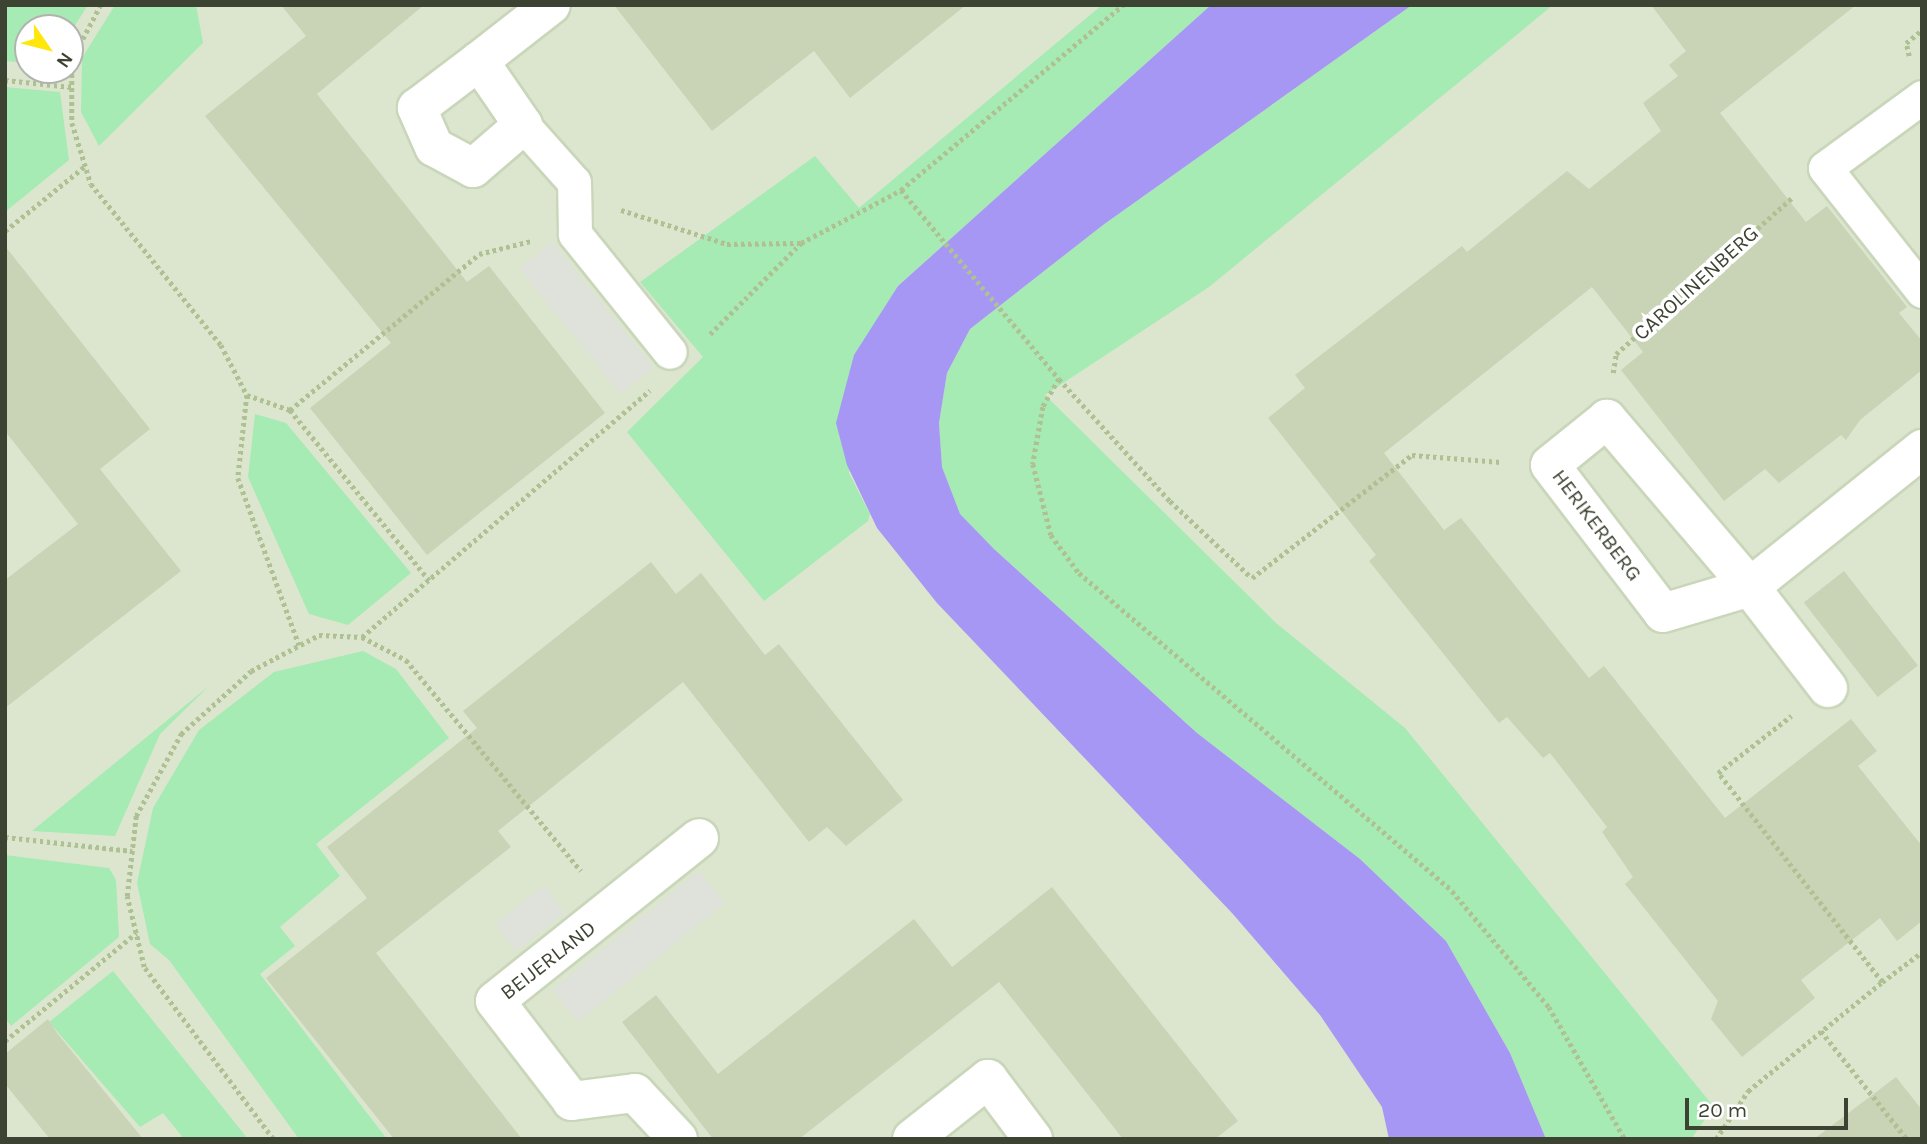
<!DOCTYPE html>
<html>
<head>
<meta charset="utf-8">
<style>
  body { margin:0 }
  #map { position:relative; width:1927px; height:1144px; overflow:hidden; background:#eaf2e1; font-family:Karla,sans-serif }
  div>[style] { position:absolute }
  .residential>* { inset:0; background:#dce6cf }
  .green>* { inset:0; background:#a6eab4 }
  .parking>* { inset:0; background:#dfe2da; transform-origin:0 0 }
  .water>* { inset:0; background:#a697f4 }
  .building>* { inset:0; background:#c9d3b6; transform-origin:0 0 }
  .path>* { height:4.5px; margin-top:-2.25px; transform-origin:0; background:repeating-linear-gradient(90deg,#afc093 0 3.5px,transparent 0 7px) }
  .roads { filter:drop-shadow(2px 0 #cad6ba) drop-shadow(-2px 0 #cad6ba) drop-shadow(0 2px #cad6ba) drop-shadow(0 -2px #cad6ba) }
  .lane>* { height:33px; margin:-16.5px; padding:0 16.5px; transform-origin:16.5px; border-radius:16.5px; background:#fff }
  .street>* { height:38px; margin:-19px; padding:0 19px; transform-origin:19px; border-radius:19px; background:#fff }
  span { translate:-50% -50%; white-space:nowrap; text-align:center; line-height:1.15; -webkit-text-stroke:7px #fff; paint-order:stroke }
  .street-label { font-size:21px; color:#3d4332 }
  .frame { position:absolute; inset:0; border:7px solid #3d4332; pointer-events:none }
  .north { position:absolute; left:14px; top:14px; width:70px; height:70px; box-sizing:border-box; background:#fff; border:2px solid #b1b4ad; border-radius:50%; rotate:125deg; font-size:19px; font-weight:700; line-height:28px; text-align:center; color:#3d4332 }
  .north::after { content:''; display:block; margin:auto; width:24px; height:32px; background:#ffe60b; clip-path:polygon(50% 0,100% 100%,50% 72%,0 100%) }
  .scale { position:absolute; left:1685px; top:1098px; width:163px; height:32px; box-sizing:border-box; border:4px solid #3d4332; border-top:0; padding-left:9px; font-size:21px; line-height:24px; white-space:nowrap; color:#3d4332; -webkit-text-stroke:5px #fff; paint-order:stroke }
</style>
</head>
<body>
<div id="map">
  <div class="residential">
    <i style="clip-path:polygon(evenodd,5px 5px,1922px 5px,1922px 1139px,5px 1139px,5px 5px,28px 28px,70px 28px,70px 70px,28px 70px,28px 28px)"></i>
  </div>
  <div class="green">
    <i style="clip-path:polygon(5px 5px,88px 5px,70px 33px,28px 28px,28px 63px,5px 61px)"></i>
    <i style="clip-path:polygon(115px 5px,196px 5px,203px 43px,99px 146px,81px 112px,82px 58px)"></i>
    <i style="clip-path:polygon(1102px 5px,1211px 5px,898px 286px,849px 473px,870px 514px,868px 521px,764px 601px,627px 432px,703px 357px,640px 282px,815px 156px,859px 208px)"></i>
    <i style="clip-path:polygon(1412px 5px,1553px 5px,1209px 287px,1045px 395px,1276px 623px,1405px 728px,1714px 1107px,1691px 1139px,1546px 1139px,1510px 1053px,1446px 941px,1360px 859px,1197px 733px,994px 549px,959px 514px,942px 467px,939px 423px,947px 373px,970px 329px,1103px 225px)"></i>
    <i style="clip-path:polygon(5px 87px,60px 92px,69px 160px,5px 212px)"></i>
    <i style="clip-path:polygon(255px 414px,286px 423px,411px 573px,348px 625px,309px 614px,248px 477px)"></i>
    <i style="clip-path:polygon(363px 651px,396px 669px,449px 738px,316px 844px,340px 876px,280px 927px,295px 946px,260px 974px,387px 1139px,299px 1139px,169px 960px,150px 944px,137px 883px,153px 808px,199px 730px,274px 672px)"></i>
    <i style="clip-path:polygon(209px 686px,160px 734px,115px 836px,32px 831px)"></i>
    <i style="clip-path:polygon(5px 855px,109px 868px,116px 880px,119px 937px,11px 1026px,5px 1018px)"></i>
    <i style="clip-path:polygon(113px 971px,248px 1139px,184px 1139px,163px 1113px,140px 1127px,49px 1022px)"></i>
  </div>
  <div class="parking">
    <i style="left:552px;top:242px;width:161px;height:42px;rotate:51deg"></i>
    <i style="left:699px;top:871px;width:41px;height:189px;rotate:51deg"></i>
    <i style="left:544px;top:886px;width:34px;height:62px;rotate:52deg"></i>
  </div>
  <div class="water">
    <i style="clip-path:polygon(1211px 5px,1412px 5px,1103px 225px,970px 329px,947px 373px,939px 423px,942px 467px,960px 514px,994px 549px,1197px 733px,1360px 859px,1446px 941px,1510px 1053px,1546px 1139px,1389px 1139px,1382px 1107px,1320px 1015px,1232px 913px,937px 603px,877px 528px,847px 465px,836px 423px,854px 355px,898px 286px)"></i>
  </div>
  <div class="building">
    <i style="clip-path:polygon(281px 5px,424px 5px,317px 94px,467px 282px,489px 266px,605px 413px,427px 555px,310px 408px,391px 343px,205px 116px,306px 36px)"></i>
    <i style="clip-path:polygon(614px 5px,966px 5px,850px 98px,814px 51px,712px 131px)"></i>
    <i style="clip-path:polygon(1651px 5px,1856px 5px,1720px 113px,1806px 222px,1827px 206px,1907px 307px,1899px 313px,1922px 341px,1922px 370px,1860px 420px,1846px 440px,1841px 435px,1779px 483px,1765px 469px,1724px 501px,1621px 370px,1643px 352px,1592px 287px,1384px 453px,1444px 530px,1461px 518px,1589px 678px,1604px 666px,1725px 818px,1851px 719px,1877px 751px,1858px 766px,1922px 846px,1922px 921px,1897px 941px,1880px 918px,1801px 980px,1815px 998px,1742px 1057px,1711px 1019px,1718px 1001px,1625px 884px,1633px 877px,1602px 832px,1607px 827px,1550px 753px,1543px 758px,1507px 717px,1499px 723px,1369px 561px,1376px 555px,1268px 418px,1305px 388px,1295px 375px,1462px 246px,1467px 252px,1567px 171px,1589px 189px,1661px 131px,1643px 103px,1678px 76px,1669px 65px,1686px 51px)"></i>
    <i style="clip-path:polygon(5px 246px,150px 429px,100px 469px,181px 571px,5px 708px,5px 580px,78px 524px,5px 431px)"></i>
    <i style="clip-path:polygon(651px 562px,676px 594px,701px 573px,765px 655px,779px 644px,903px 800px,846px 846px,827px 827px,809px 842px,683px 682px,498px 831px,511px 847px,376px 953px,522px 1139px,394px 1139px,266px 978px,367px 898px,327px 847px,477px 728px,463px 711px)"></i>
    <i style="left:1844px;top:571px;width:120px;height:51px;rotate:52deg"></i>
    <i style="clip-path:polygon(1052px 887px,1238px 1121px,1215px 1139px,1123px 1139px,999px 982px,799px 1139px,713px 1139px,622px 1022px,656px 995px,718px 1074px,914px 919px,952px 967px)"></i>
    <i style="clip-path:polygon(48px 1019px,57px 1033px,143px 1139px,50px 1139px,5px 1084px,5px 1054px)"></i>
    <i style="clip-path:polygon(1896px 1077px,1922px 1110px,1922px 1139px,1814px 1139px)"></i>
  </div>
  <div class="path">
    <i style="left:101px;top:5px;width:62px;rotate:117.8deg"></i>
    <i style="left:72px;top:60px;width:63px;rotate:90deg"></i>
    <i style="left:72px;top:123px;width:64px;rotate:72.7deg"></i>
    <i style="left:91px;top:184px;width:207px;rotate:51.1deg"></i>
    <i style="left:221px;top:345px;width:56px;rotate:62.5deg"></i>
    <i style="left:247px;top:395px;width:83px;rotate:96.2deg"></i>
    <i style="left:238px;top:478px;width:178px;rotate:69.9deg"></i>
    <i style="left:1909px;top:56px;width:13px;rotate:-103deg"></i>
    <i style="left:1906px;top:43px;width:21px;rotate:-39deg"></i>
    <i style="left:5px;top:80px;width:67px;rotate:6deg"></i>
    <i style="left:901px;top:190px;width:246px;rotate:50.1deg"></i>
    <i style="left:1059px;top:379px;width:32px;rotate:120deg"></i>
    <i style="left:1043px;top:407px;width:58px;rotate:100deg"></i>
    <i style="left:1033px;top:464px;width:73px;rotate:75.8deg"></i>
    <i style="left:1051px;top:535px;width:47px;rotate:53.6deg"></i>
    <i style="left:1079px;top:573px;width:490px;rotate:40.4deg"></i>
    <i style="left:1452px;top:891px;width:151px;rotate:50.1deg"></i>
    <i style="left:1549px;top:1007px;width:152px;rotate:60.1deg"></i>
    <i style="left:621px;top:210px;width:111px;rotate:17.8deg"></i>
    <i style="left:727px;top:244px;width:73px;rotate:-0.8deg"></i>
    <i style="left:5px;top:231px;width:103px;rotate:-39.1deg"></i>
    <i style="left:710px;top:334px;width:129px;rotate:-45deg"></i>
    <i style="left:801px;top:243px;width:113px;rotate:-27.9deg"></i>
    <i style="left:901px;top:190px;width:289px;rotate:-39.8deg"></i>
    <i style="left:1613px;top:373px;width:19px;rotate:-81deg"></i>
    <i style="left:1616px;top:354px;width:235px;rotate:-41.6deg"></i>
    <i style="left:1059px;top:379px;width:165px;rotate:47.7deg"></i>
    <i style="left:1170px;top:501px;width:112px;rotate:43.2deg"></i>
    <i style="left:1252px;top:578px;width:202px;rotate:-37.6deg"></i>
    <i style="left:1412px;top:455px;width:89px;rotate:4.5deg"></i>
    <i style="left:247px;top:395px;width:46px;rotate:19.2deg"></i>
    <i style="left:290px;top:410px;width:220px;rotate:50.7deg"></i>
    <i style="left:290px;top:410px;width:245px;rotate:-39.5deg"></i>
    <i style="left:479px;top:254px;width:54px;rotate:-14deg"></i>
    <i style="left:362px;top:637px;width:379px;rotate:-40.6deg"></i>
    <i style="left:5px;top:837px;width:128px;rotate:6.3deg"></i>
    <i style="left:1882px;top:982px;width:50px;rotate:-36.9deg"></i>
    <i style="left:1821px;top:1031px;width:138px;rotate:51.5deg"></i>
    <i style="left:5px;top:1041px;width:170px;rotate:-39.5deg"></i>
    <i style="left:273px;top:1139px;width:215px;rotate:-126.9deg"></i>
    <i style="left:144px;top:967px;width:73px;rotate:-103.5deg"></i>
    <i style="left:127px;top:896px;width:81px;rotate:-83.6deg"></i>
    <i style="left:136px;top:816px;width:94px;rotate:-61.2deg"></i>
    <i style="left:181px;top:734px;width:94px;rotate:-42deg"></i>
    <i style="left:251px;top:671px;width:77px;rotate:-27.9deg"></i>
    <i style="left:319px;top:635px;width:43px;rotate:2.7deg"></i>
    <i style="left:362px;top:637px;width:50px;rotate:27.6deg"></i>
    <i style="left:406px;top:660px;width:274px;rotate:50.3deg"></i>
    <i style="left:1716px;top:1139px;width:58px;rotate:-56.3deg"></i>
    <i style="left:1748px;top:1091px;width:173px;rotate:-39.1deg"></i>
    <i style="left:1882px;top:982px;width:266px;rotate:-128.1deg"></i>
    <i style="left:1718px;top:773px;width:93px;rotate:-38deg"></i>
  </div>
  <div class="roads">
    <div class="lane">
      <i style="left:1922px;top:97px;width:120px;rotate:143.8deg"></i>
      <i style="left:1825px;top:168px;width:157px;rotate:51.7deg"></i>
      <i style="left:523px;top:125px;width:76px;rotate:48.2deg"></i>
      <i style="left:574px;top:182px;width:52px;rotate:88.9deg"></i>
      <i style="left:575px;top:234px;width:151px;rotate:51.2deg"></i>
    </div>
    <div class="street">
      <i style="left:479px;top:61px;width:78px;rotate:55.5deg"></i>
      <i style="left:523px;top:125px;width:66px;rotate:139.3deg"></i>
      <i style="left:473px;top:168px;width:44px;rotate:-151.7deg"></i>
      <i style="left:434px;top:147px;width:43px;rotate:-113.6deg"></i>
      <i style="left:417px;top:108px;width:78px;rotate:-37.2deg"></i>
      <i style="left:479px;top:61px;width:91px;rotate:-37.9deg"></i>
      <i style="left:1828px;top:688px;width:128px;rotate:-127.7deg"></i>
      <i style="left:1750px;top:587px;width:221px;rotate:-130.4deg"></i>
      <i style="left:1607px;top:419px;width:73px;rotate:141.1deg"></i>
      <i style="left:1550px;top:465px;width:186px;rotate:52.6deg"></i>
      <i style="left:1663px;top:613px;width:91px;rotate:-16.6deg"></i>
      <i style="left:1750px;top:587px;width:221px;rotate:-38.7deg"></i>
      <i style="left:678px;top:1139px;width:63px;rotate:-133.1deg"></i>
      <i style="left:635px;top:1093px;width:64px;rotate:172.8deg"></i>
      <i style="left:572px;top:1101px;width:126px;rotate:-127.6deg"></i>
      <i style="left:495px;top:1001px;width:261px;rotate:-38.6deg"></i>
      <i style="left:912px;top:1139px;width:97px;rotate:-38.3deg"></i>
      <i style="left:988px;top:1079px;width:75px;rotate:53.1deg"></i>
    </div>
  </div>
  <div class="street-label">
    <span style="left:1696px;top:283px;rotate:-42deg">CAROLINENBERG</span>
    <span style="left:1597px;top:525px;rotate:53deg">HERIKERBERG</span>
    <span style="left:548px;top:960px;rotate:-38deg">BEIJERLAND</span>
  </div>
  <div class="frame"></div>
  <div class="north">N</div>
  <div class="scale">20 m</div>
</div>
</body>
</html>
